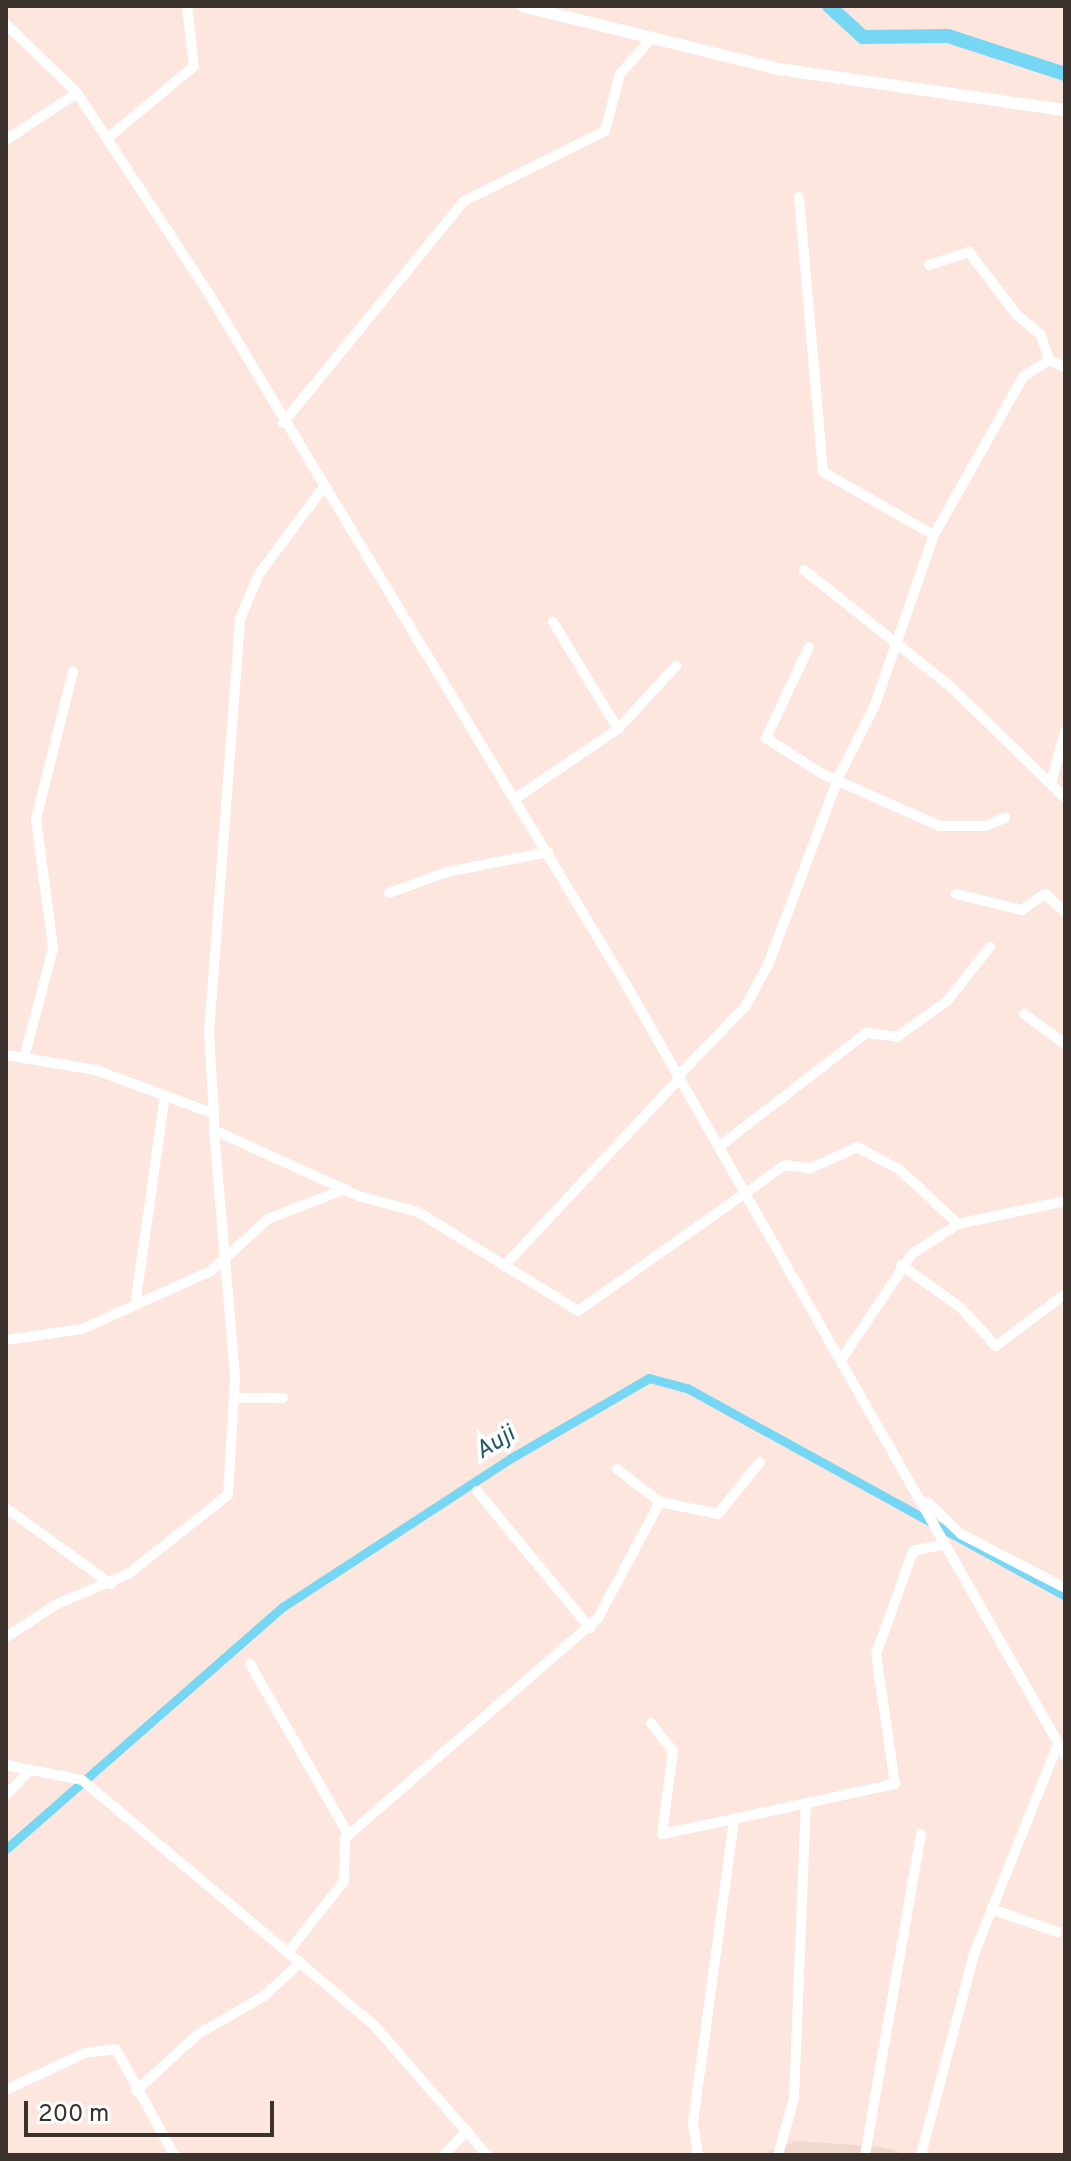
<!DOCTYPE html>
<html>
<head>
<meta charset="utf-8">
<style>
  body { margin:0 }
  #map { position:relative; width:1071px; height:2161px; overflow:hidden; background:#fce6dd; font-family:Overpass,sans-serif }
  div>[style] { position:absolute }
  .commercial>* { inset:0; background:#eed9cc }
  .canal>* { height:9px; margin:-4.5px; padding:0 4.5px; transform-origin:4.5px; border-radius:4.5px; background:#76d7f4 }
  .river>* { height:14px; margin:-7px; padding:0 7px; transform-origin:7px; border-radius:7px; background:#76d7f4 }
  .minor>* { height:10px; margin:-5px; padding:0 5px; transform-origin:5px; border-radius:5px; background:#fff }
  .major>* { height:12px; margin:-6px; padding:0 6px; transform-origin:6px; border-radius:6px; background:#fff }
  span { translate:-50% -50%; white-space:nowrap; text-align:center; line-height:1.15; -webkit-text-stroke:8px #fff; paint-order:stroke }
  .water-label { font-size:24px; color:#1f5666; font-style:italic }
  .frame { position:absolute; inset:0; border:8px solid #3b312d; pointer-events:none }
  .scale { position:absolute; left:24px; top:2101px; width:250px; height:36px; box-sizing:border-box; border:4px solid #3b312d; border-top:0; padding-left:10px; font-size:24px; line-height:28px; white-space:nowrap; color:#3b312d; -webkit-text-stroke:6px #fff; paint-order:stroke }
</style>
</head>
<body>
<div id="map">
  <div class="commercial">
    <i style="clip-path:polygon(796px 2141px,882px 2147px,909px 2155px,759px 2155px)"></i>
  </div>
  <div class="canal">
    <i style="left:6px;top:1849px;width:369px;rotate:-41.2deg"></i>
    <i style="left:284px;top:1606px;width:271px;rotate:-33.1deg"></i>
    <i style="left:511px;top:1458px;width:160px;rotate:-30.1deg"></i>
    <i style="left:649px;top:1378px;width:39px;rotate:15deg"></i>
    <i style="left:687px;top:1388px;width:431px;rotate:28.8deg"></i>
  </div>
  <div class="river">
    <i style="left:829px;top:6px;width:46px;rotate:42.4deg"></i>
    <i style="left:863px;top:37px;width:85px;rotate:-0.7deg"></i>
    <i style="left:948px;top:36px;width:123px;rotate:18deg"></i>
  </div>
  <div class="minor">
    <i style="left:6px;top:24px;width:99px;rotate:44.2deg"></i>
    <i style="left:77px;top:93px;width:240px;rotate:56.7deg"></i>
    <i style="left:209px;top:294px;width:808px;rotate:58.87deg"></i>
    <i style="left:627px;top:986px;width:885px;rotate:60.34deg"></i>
    <i style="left:108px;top:138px;width:112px;rotate:-39.9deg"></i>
    <i style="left:194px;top:66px;width:60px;rotate:-96.7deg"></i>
    <i style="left:6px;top:140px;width:85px;rotate:-33.5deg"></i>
    <i style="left:799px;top:197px;width:276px;rotate:85deg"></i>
    <i style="left:823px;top:472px;width:128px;rotate:29.6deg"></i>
    <i style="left:1049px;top:360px;width:17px;rotate:24deg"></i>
    <i style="left:283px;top:423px;width:286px;rotate:-50.8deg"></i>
    <i style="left:464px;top:201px;width:157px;rotate:-26.4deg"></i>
    <i style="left:605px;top:131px;width:59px;rotate:-75.3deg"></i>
    <i style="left:620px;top:74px;width:43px;rotate:-48.8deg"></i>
    <i style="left:804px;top:570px;width:188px;rotate:38.5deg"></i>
    <i style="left:951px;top:687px;width:159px;rotate:44.2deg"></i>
    <i style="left:553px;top:622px;width:125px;rotate:58.7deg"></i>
    <i style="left:809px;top:647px;width:101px;rotate:115.3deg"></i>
    <i style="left:766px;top:738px;width:67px;rotate:32.7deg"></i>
    <i style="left:822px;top:774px;width:129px;rotate:23.8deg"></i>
    <i style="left:940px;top:826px;width:45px"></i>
    <i style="left:985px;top:826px;width:22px;rotate:-22deg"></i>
    <i style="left:1051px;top:784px;width:55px;rotate:-75.2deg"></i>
    <i style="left:516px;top:798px;width:123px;rotate:-34.1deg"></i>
    <i style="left:618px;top:729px;width:86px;rotate:-47.4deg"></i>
    <i style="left:389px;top:893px;width:62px;rotate:-19.9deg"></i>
    <i style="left:447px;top:872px;width:103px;rotate:-11.2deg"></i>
    <i style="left:956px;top:894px;width:68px;rotate:13.6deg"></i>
    <i style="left:1022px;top:910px;width:28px;rotate:-35deg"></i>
    <i style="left:1045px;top:894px;width:27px;rotate:42deg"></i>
    <i style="left:1024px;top:1014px;width:51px;rotate:36.2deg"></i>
    <i style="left:6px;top:1055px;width:91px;rotate:9.5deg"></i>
    <i style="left:96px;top:1070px;width:126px;rotate:20.4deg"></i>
    <i style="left:214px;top:1114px;width:16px;rotate:90deg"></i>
    <i style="left:214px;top:1130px;width:159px;rotate:24.5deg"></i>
    <i style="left:359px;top:1196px;width:61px;rotate:15.2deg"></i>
    <i style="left:418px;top:1212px;width:188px;rotate:31.7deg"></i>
    <i style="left:578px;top:1311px;width:253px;rotate:-35.2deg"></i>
    <i style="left:785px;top:1165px;width:26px;rotate:7deg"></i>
    <i style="left:811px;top:1168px;width:51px;rotate:-24.5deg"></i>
    <i style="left:857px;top:1147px;width:49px;rotate:28.1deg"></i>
    <i style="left:900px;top:1170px;width:79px;rotate:43deg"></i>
    <i style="left:24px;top:1058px;width:114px;rotate:-75.2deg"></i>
    <i style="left:53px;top:948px;width:130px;rotate:-97.5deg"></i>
    <i style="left:36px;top:819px;width:152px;rotate:-75.9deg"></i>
    <i style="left:679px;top:1075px;width:95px;rotate:-45.9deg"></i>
    <i style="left:745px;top:1007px;width:48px;rotate:-61.3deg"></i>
    <i style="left:768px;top:965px;width:202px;rotate:-69.4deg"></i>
    <i style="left:839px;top:776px;width:80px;rotate:-63.1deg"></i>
    <i style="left:875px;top:705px;width:180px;rotate:-70.9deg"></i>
    <i style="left:934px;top:535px;width:181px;rotate:-60.6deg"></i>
    <i style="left:1023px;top:377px;width:31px;rotate:-33deg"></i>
    <i style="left:1049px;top:360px;width:26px;rotate:-108deg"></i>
    <i style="left:1041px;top:335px;width:33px;rotate:-140deg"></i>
    <i style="left:1016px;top:314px;width:78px;rotate:-127.2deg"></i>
    <i style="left:969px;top:252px;width:42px;rotate:162deg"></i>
    <i style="left:214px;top:1114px;width:81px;rotate:-93.5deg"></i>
    <i style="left:209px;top:1033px;width:415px;rotate:-85.7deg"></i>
    <i style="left:240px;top:619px;width:49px;rotate:-67.1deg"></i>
    <i style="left:259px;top:574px;width:107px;rotate:-53.3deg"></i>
    <i style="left:720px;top:1146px;width:185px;rotate:-37.7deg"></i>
    <i style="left:866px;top:1033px;width:31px;rotate:7deg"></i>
    <i style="left:897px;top:1037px;width:62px;rotate:-35.8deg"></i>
    <i style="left:947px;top:1001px;width:69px;rotate:-51.5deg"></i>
    <i style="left:901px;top:1265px;width:74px;rotate:35.6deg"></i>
    <i style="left:961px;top:1308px;width:52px;rotate:47.4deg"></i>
    <i style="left:996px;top:1346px;width:86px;rotate:-37deg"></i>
    <i style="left:504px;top:1266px;width:258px;rotate:-46.9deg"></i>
    <i style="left:136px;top:1299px;width:205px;rotate:-81.9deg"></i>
    <i style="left:6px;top:1340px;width:77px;rotate:-8.2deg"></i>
    <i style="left:82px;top:1329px;width:141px;rotate:-24.2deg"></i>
    <i style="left:211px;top:1271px;width:77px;rotate:-42.4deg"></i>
    <i style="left:268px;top:1219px;width:83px;rotate:-21.3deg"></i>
    <i style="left:843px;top:1357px;width:124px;rotate:-56.2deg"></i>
    <i style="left:912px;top:1254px;width:55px;rotate:-33.1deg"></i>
    <i style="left:958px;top:1224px;width:109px;rotate:-12.1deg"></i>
    <i style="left:235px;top:1398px;width:48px"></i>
    <i style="left:477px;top:1491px;width:178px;rotate:50.5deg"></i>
    <i style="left:660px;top:1502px;width:59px;rotate:11.7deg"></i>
    <i style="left:718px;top:1514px;width:67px;rotate:-51.1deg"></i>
    <i style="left:928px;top:1502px;width:46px;rotate:44.1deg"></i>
    <i style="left:961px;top:1534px;width:117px;rotate:27.4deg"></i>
    <i style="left:6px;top:1508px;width:130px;rotate:35.9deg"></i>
    <i style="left:6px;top:1637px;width:61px;rotate:-32.9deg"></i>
    <i style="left:57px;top:1604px;width:77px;rotate:-22.9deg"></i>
    <i style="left:128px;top:1574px;width:127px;rotate:-38.3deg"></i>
    <i style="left:228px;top:1495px;width:119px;rotate:-86.6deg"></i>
    <i style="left:235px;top:1376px;width:247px;rotate:-94.9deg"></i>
    <i style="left:250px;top:1664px;width:196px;rotate:60deg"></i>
    <i style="left:651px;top:1723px;width:36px;rotate:52deg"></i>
    <i style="left:673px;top:1751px;width:84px;rotate:97.5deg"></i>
    <i style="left:662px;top:1834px;width:74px;rotate:-11.8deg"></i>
    <i style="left:6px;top:1765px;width:77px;rotate:11.2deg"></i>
    <i style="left:82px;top:1780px;width:380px;rotate:40deg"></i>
    <i style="left:373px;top:2024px;width:174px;rotate:49deg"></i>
    <i style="left:6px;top:1795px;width:32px;rotate:-46deg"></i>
    <i style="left:991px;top:1909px;width:70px;rotate:19.2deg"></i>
    <i style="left:288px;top:1952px;width:90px;rotate:-51.7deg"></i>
    <i style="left:344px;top:1881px;width:43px;rotate:-88.7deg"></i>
    <i style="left:345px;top:1838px;width:335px;rotate:-41deg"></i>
    <i style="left:598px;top:1618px;width:132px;rotate:-61.9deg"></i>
    <i style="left:660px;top:1502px;width:54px;rotate:-142.5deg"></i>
    <i style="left:6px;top:2090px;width:87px;rotate:-25.1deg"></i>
    <i style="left:85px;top:2053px;width:31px;rotate:-7deg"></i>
    <i style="left:116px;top:2049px;width:121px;rotate:61.3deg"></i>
    <i style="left:136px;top:2091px;width:84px;rotate:-42.6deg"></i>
    <i style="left:198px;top:2034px;width:76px;rotate:-29.9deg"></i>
    <i style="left:264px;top:1996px;width:50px;rotate:-42.6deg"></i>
    <i style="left:444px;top:2155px;width:33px;rotate:-47deg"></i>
    <i style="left:698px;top:2155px;width:32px;rotate:-99deg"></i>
    <i style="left:693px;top:2123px;width:307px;rotate:-82.3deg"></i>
    <i style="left:734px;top:1819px;width:165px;rotate:-12.3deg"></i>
    <i style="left:895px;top:1784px;width:131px;rotate:-98.3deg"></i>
    <i style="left:876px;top:1654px;width:109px;rotate:-70.2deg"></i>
    <i style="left:913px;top:1551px;width:29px;rotate:-12deg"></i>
    <i style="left:778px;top:2155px;width:58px;rotate:-74.1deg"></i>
    <i style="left:794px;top:2099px;width:296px;rotate:-87.7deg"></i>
    <i style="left:865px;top:2155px;width:326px;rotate:-80.1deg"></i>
    <i style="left:921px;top:2155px;width:208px;rotate:-75.2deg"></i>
    <i style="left:974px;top:1954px;width:226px;rotate:-68.2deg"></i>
  </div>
  <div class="major">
    <i style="left:522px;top:6px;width:265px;rotate:13.8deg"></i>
    <i style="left:779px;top:69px;width:289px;rotate:8.2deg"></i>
  </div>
  <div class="water-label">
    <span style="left:496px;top:1444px;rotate:-32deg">Auji</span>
  </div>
  <div class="frame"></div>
  <div class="scale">200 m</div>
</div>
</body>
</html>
